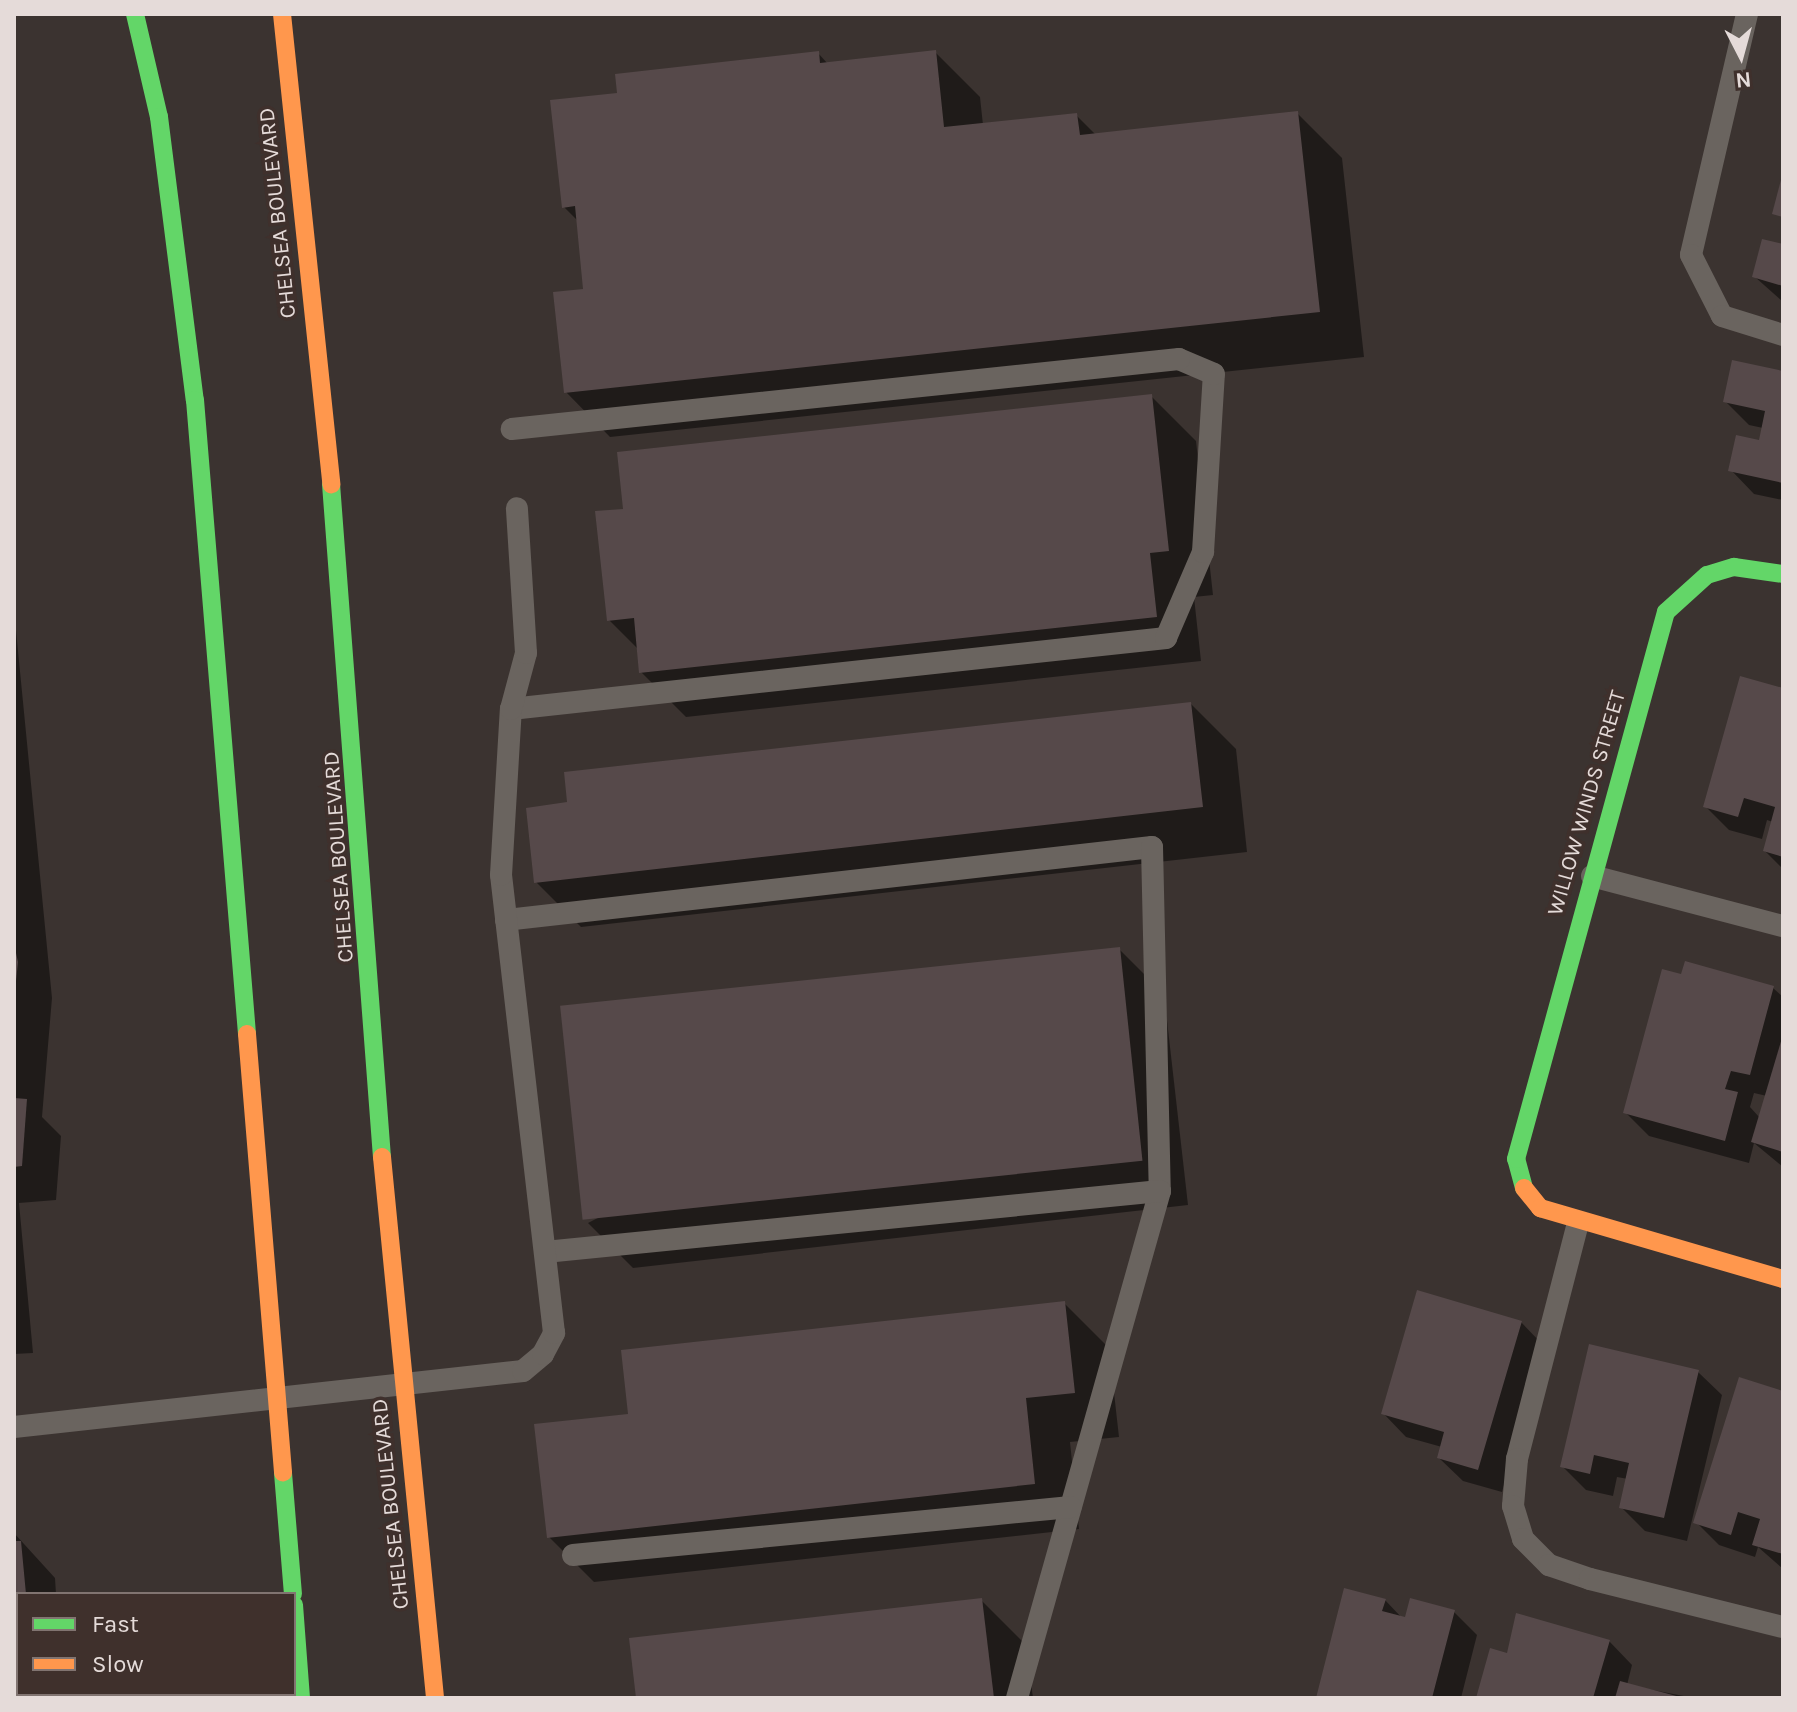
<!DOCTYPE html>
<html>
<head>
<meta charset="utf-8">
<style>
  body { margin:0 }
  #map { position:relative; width:1797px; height:1712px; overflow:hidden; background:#3b3330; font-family:Karla,sans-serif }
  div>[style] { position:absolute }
  .shadow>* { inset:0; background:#0007 }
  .building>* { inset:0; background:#56494a; transform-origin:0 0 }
  .lane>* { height:22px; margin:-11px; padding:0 11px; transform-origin:11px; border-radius:11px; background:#6a645f }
  .fast>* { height:18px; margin:-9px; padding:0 9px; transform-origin:9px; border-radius:9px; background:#63d668 }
  .slow>* { height:18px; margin:-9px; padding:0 9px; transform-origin:9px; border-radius:9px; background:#ff974d }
  span { translate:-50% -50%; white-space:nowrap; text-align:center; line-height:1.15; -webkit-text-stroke:7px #3f302c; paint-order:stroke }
  .street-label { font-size:22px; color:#e5dbd9 }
  .frame { position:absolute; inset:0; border:16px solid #e5dbd9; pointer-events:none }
  .legend { position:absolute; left:16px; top:1592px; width:280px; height:104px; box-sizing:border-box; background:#3f302c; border:2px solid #817471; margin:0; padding:10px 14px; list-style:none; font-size:24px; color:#e5dbd9 }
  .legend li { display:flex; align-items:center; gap:16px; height:40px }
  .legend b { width:40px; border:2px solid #817471 }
  .north { position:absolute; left:1701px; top:16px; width:80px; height:80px; -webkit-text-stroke:6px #3f302c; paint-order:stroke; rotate:174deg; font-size:22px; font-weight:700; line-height:32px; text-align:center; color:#e5dbd9 }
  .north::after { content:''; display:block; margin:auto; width:28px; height:36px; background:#e5dbd9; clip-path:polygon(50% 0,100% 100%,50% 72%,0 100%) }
</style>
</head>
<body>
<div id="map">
  <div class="shadow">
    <i style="clip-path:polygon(935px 52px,980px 97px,983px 125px,1076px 115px,1096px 135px,1297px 113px,1342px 158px,1364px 357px,610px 437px,566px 392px,585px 291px,578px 221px,564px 207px,619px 95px,818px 53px,828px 64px)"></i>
    <i style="clip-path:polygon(1783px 245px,1783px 302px,1755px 277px)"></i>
    <i style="clip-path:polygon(1783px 373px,1783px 500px,1754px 494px,1731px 470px,1760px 443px,1763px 428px,1749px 425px,1725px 401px)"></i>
    <i style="clip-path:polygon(1151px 396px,1196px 441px,1213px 595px,1194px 597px,1201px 661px,686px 717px,641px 672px,639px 650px,609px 620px,626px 510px)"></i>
    <i style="clip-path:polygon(14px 610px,52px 998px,42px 1117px,61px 1136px,56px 1200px,19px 1203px,33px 1353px,14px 1354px)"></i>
    <i style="clip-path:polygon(1783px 690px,1783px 869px,1765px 851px,1773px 822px,1767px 820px,1762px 839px,1729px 830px,1705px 806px)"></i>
    <i style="clip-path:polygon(1191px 704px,1236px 749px,1247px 852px,581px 927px,536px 882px)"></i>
    <i style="clip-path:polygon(1119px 949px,1164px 994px,1188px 1205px,633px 1268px,588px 1223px)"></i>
    <i style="clip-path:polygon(evenodd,1683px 976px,1773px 988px,1783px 997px,1783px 1167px,1754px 1143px,1749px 1163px,1649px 1136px,1625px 1112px,1683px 976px,1754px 1093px,1767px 1096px,1760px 1118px,1750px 1107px,1754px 1093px)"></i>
    <i style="clip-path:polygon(1064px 1303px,1109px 1348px,1119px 1437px,1070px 1442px,1079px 1529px,594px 1582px,549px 1537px,630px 1416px)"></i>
    <i style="clip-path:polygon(1521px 1322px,1544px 1346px,1502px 1492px,1463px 1481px,1439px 1458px,1442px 1447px,1406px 1437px,1383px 1413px)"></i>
    <i style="clip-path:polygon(1698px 1372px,1722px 1395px,1687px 1541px,1645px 1531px,1621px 1507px,1628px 1479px,1617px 1477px,1613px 1496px,1586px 1490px,1562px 1466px)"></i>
    <i style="clip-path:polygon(1783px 1393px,1783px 1569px,1758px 1547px,1755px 1557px,1719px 1545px,1696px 1522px)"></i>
    <i style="clip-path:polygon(14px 1533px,55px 1578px,56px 1594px,18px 1594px,18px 1694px,66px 1698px,14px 1698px)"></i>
    <i style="clip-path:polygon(981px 1600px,1026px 1645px,1033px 1698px,638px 1698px)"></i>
    <i style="clip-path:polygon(1385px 1600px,1403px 1619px,1454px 1612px,1477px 1635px,1461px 1698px,1318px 1698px)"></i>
    <i style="clip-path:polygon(1609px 1641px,1632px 1665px,1627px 1685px,1694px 1698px,1478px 1698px,1508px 1655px)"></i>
  </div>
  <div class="building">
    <i style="clip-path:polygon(936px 50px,944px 127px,1077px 113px,1080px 135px,1298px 111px,1320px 312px,564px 393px,553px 292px,583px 289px,575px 206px,562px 208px,550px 100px,617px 93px,615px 74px,819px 51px,820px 63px)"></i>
    <i style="clip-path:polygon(1782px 176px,1783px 176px,1783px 217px,1772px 214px)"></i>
    <i style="clip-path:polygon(1762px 239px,1783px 244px,1783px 286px,1752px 277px)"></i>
    <i style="clip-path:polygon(1732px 360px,1783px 371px,1783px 483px,1728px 471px,1736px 435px,1759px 440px,1765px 411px,1723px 402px)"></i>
    <i style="clip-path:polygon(1152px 394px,1169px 551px,1150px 553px,1157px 617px,639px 673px,634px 618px,607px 621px,595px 511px,623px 509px,617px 452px)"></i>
    <i style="clip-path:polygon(1740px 676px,1783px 688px,1783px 857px,1763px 851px,1775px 807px,1744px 798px,1738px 817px,1703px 807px)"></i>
    <i style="clip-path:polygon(1191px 702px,1203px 807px,534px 883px,526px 808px,567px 802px,564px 772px)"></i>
    <i style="clip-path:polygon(14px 944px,18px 962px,16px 981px,14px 981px)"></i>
    <i style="left:1120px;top:947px;width:215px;height:563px;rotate:84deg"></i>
    <i style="clip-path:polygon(1685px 961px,1774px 986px,1750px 1075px,1731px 1071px,1725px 1089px,1738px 1092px,1725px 1141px,1623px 1113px,1662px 969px,1681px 974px)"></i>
    <i style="clip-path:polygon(1782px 1038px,1783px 1038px,1783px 1152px,1751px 1142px)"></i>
    <i style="clip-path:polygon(14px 1098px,27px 1099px,22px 1166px,14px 1167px)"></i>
    <i style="clip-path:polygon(1417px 1290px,1522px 1321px,1478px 1470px,1437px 1458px,1444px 1432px,1381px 1414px)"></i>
    <i style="clip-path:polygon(1065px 1301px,1075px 1393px,1026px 1398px,1035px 1484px,547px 1538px,534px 1424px,628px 1414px,621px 1350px)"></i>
    <i style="clip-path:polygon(1589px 1344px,1699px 1370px,1664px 1518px,1619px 1508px,1629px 1463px,1594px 1455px,1590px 1474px,1560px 1467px)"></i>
    <i style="clip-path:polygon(1739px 1377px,1783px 1391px,1783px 1554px,1752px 1545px,1760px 1519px,1738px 1512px,1731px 1535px,1693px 1523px)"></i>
    <i style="clip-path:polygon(14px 1541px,21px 1541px,26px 1594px,18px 1594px,18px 1694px,36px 1698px,14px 1698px)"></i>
    <i style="clip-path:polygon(1344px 1588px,1386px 1599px,1382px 1611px,1405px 1617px,1410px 1598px,1455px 1610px,1432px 1698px,1316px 1698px)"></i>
    <i style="clip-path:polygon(982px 1598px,994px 1698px,636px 1698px,629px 1638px)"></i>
    <i style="clip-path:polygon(1516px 1613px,1610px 1640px,1593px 1698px,1476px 1698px,1490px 1648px,1507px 1653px)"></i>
    <i style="clip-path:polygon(1620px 1681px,1680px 1697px,1680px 1698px,1615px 1698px)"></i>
  </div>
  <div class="lane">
    <i style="left:1747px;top:14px;width:247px;rotate:103.1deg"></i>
    <i style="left:1691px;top:255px;width:68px;rotate:63.1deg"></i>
    <i style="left:1722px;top:316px;width:64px;rotate:17.3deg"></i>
    <i style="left:511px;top:709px;width:659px;rotate:-6.19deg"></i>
    <i style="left:1166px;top:638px;width:94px;rotate:-66.7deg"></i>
    <i style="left:1203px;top:552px;width:178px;rotate:-86.5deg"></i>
    <i style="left:1214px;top:374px;width:38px;rotate:-157deg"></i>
    <i style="left:1179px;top:359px;width:671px;rotate:174.01deg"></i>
    <i style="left:1592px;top:876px;width:197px;rotate:14.7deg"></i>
    <i style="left:506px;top:920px;width:650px;rotate:-6.45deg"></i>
    <i style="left:1152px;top:847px;width:344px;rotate:88.7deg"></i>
    <i style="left:1160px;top:1191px;width:527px;rotate:105.75deg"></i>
    <i style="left:1578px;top:1223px;width:244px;rotate:104.5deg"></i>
    <i style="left:1517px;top:1459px;width:47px;rotate:94.9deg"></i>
    <i style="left:1513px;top:1506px;width:34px;rotate:73deg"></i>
    <i style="left:1523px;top:1539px;width:37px;rotate:45deg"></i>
    <i style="left:1549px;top:1565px;width:43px;rotate:18.9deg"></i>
    <i style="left:1590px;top:1579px;width:199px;rotate:14deg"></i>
    <i style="left:545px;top:1252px;width:618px;rotate:-5.66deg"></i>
    <i style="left:14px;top:1427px;width:512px;rotate:-6.28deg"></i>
    <i style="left:523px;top:1371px;width:26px;rotate:-40deg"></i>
    <i style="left:543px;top:1354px;width:24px;rotate:-62deg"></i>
    <i style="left:554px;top:1333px;width:461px;rotate:-96.6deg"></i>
    <i style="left:501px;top:875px;width:166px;rotate:-86.6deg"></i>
    <i style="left:511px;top:709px;width:58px;rotate:-75deg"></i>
    <i style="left:526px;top:653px;width:145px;rotate:-93.6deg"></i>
    <i style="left:573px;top:1555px;width:500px;rotate:-5.51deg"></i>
  </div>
  <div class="fast">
    <i style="left:135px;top:14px;width:106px;rotate:76.9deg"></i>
    <i style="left:159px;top:117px;width:285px;rotate:82.8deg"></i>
    <i style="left:195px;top:400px;width:636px;rotate:85.31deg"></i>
    <i style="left:331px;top:484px;width:675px;rotate:85.67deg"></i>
    <i style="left:1524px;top:1188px;width:30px;rotate:-105deg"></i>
    <i style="left:1516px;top:1159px;width:567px;rotate:-74.67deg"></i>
    <i style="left:1666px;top:612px;width:55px;rotate:-42.1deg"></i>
    <i style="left:1707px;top:575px;width:28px;rotate:-17deg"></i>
    <i style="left:1734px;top:567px;width:49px;rotate:8.1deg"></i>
    <i style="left:283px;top:1473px;width:121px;rotate:85.3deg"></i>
    <i style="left:294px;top:1605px;width:93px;rotate:85.7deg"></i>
  </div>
  <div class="slow">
    <i style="left:282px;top:14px;width:473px;rotate:84deg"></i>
    <i style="left:247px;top:1034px;width:440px;rotate:85.3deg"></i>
    <i style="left:382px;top:1157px;width:544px;rotate:84.4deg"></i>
    <i style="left:1524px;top:1188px;width:26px;rotate:51deg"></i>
    <i style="left:1540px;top:1208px;width:253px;rotate:16.3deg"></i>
  </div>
  <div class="street-label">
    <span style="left:278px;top:213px;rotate:-96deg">CHELSEA BOULEVARD</span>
    <span style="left:1587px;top:803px;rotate:-74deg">WILLOW WINDS STREET</span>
    <span style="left:339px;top:857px;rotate:-94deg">CHELSEA BOULEVARD</span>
    <span style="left:391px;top:1504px;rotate:-96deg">CHELSEA BOULEVARD</span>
  </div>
  <div class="frame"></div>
  <ul class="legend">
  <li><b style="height:10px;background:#63d668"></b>Fast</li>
  <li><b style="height:10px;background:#ff974d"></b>Slow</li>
  </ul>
  <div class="north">N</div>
</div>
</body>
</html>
